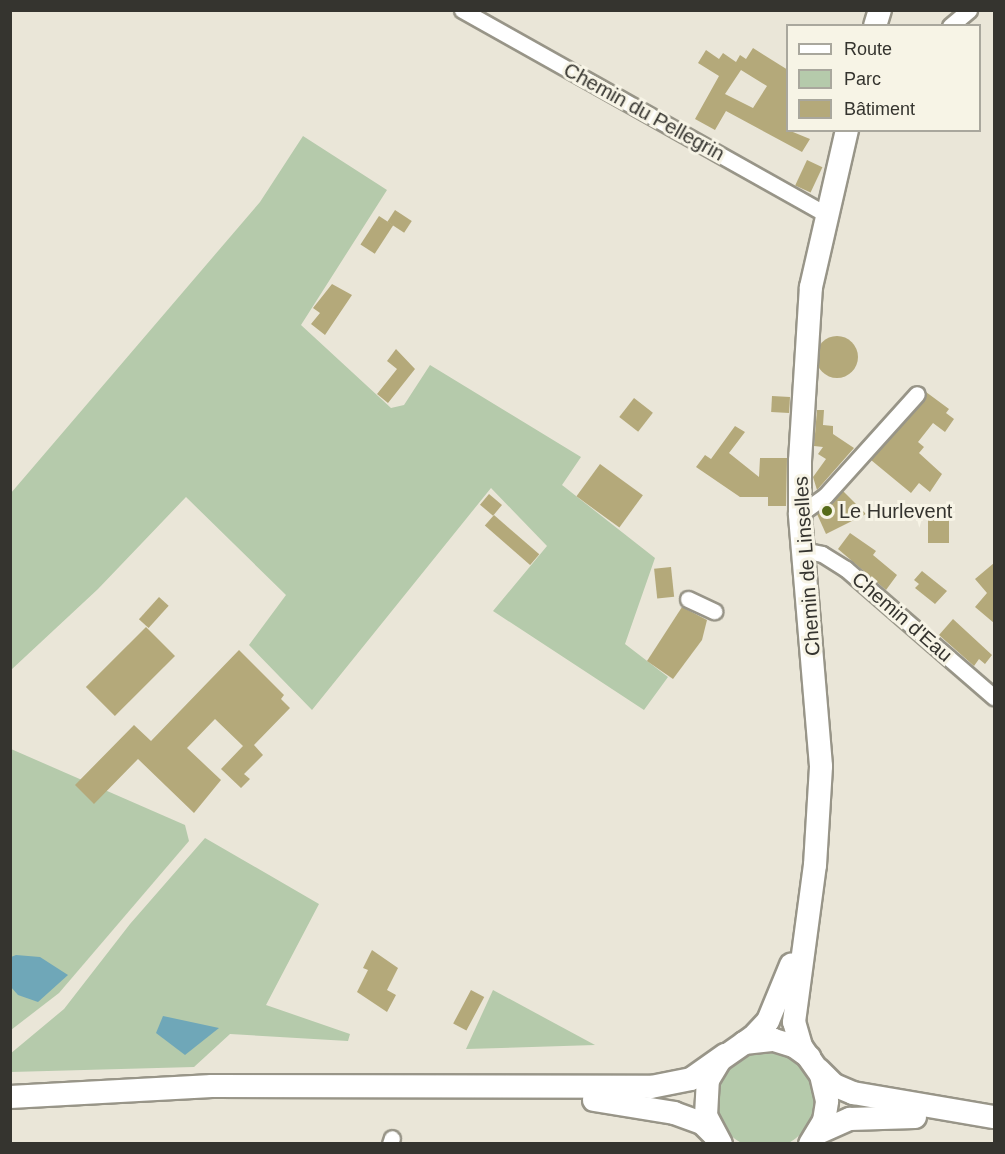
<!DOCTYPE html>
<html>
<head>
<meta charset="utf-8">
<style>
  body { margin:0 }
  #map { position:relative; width:1005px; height:1154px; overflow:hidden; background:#eae6d8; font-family:Arial,sans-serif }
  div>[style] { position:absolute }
  .green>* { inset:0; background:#b5caab }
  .round { border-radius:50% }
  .water>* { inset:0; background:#6fa7b8 }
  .building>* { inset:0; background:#b4a97a; transform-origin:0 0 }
  .roads { filter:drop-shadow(2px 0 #989588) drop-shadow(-2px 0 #989588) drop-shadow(0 2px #989588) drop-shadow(0 -2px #989588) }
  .street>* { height:15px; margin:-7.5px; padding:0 7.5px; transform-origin:7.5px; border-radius:7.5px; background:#fff }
  .secondary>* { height:22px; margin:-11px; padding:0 11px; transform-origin:11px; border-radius:11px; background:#fff }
  .dots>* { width:16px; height:16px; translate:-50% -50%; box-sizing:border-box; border:3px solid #f7f4e6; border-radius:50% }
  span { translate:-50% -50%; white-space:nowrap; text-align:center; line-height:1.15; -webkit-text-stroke:6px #f7f4e6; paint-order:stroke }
  .street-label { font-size:20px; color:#35342f }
  .poi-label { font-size:20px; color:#35342f }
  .left { translate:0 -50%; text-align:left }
  .frame { position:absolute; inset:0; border:12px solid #35342f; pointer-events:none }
  .legend { position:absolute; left:786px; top:24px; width:195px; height:108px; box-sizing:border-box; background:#f7f4e6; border:2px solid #a9a79d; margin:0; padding:8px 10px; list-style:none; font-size:18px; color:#35342f }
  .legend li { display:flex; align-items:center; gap:12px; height:30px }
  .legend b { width:30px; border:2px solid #a9a79d }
</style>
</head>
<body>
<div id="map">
  <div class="green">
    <i style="clip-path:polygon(303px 136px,387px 190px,301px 325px,391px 408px,404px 405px,430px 365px,581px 457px,562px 485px,655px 558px,625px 644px,668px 677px,644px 710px,493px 611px,547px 546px,491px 488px,312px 710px,249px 645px,286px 595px,186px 497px,98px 589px,11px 670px,11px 493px,260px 202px)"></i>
    <i style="clip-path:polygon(11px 749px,185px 825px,189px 841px,59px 993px,11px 1030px)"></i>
    <i style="clip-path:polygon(205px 838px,319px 904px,266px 1005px,350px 1034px,348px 1041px,230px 1034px,194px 1067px,11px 1072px,10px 1054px,64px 1009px,130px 924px)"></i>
    <i style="clip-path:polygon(493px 990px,595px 1045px,466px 1049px)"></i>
    <i class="round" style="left:715px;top:1049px;width:100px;height:100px"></i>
  </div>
  <div class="water">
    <i style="clip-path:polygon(16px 955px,40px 957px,68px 975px,38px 1002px,18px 995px,10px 986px,11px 957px)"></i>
    <i style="clip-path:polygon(163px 1016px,219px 1028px,185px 1055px,156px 1033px)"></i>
  </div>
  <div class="building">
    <i style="clip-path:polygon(evenodd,753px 48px,788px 70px,788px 130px,810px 139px,802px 152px,726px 111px,715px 130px,695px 119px,719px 76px,698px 63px,706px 50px,719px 59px,723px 53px,736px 62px,740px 55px,746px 59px,753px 48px,741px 70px,767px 86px,753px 108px,725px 94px,741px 70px)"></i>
    <i style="left:807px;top:160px;width:17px;height:28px;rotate:25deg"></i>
    <i style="left:395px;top:210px;width:20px;height:14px;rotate:33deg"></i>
    <i style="left:379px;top:216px;width:17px;height:34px;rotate:33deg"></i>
    <i style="clip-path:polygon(332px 284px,352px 295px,325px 335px,311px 324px,320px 313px,313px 308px)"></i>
    <i class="round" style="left:816px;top:336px;width:42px;height:42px"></i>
    <i style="clip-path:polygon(396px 349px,415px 369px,388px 403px,377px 394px,397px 369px,387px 361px)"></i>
    <i style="clip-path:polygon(926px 392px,949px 409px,946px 413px,954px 419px,945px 432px,933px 423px,918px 442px,924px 447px,919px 453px,942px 474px,930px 492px,919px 483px,911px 493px,871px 460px,924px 401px)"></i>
    <i style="left:772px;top:396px;width:18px;height:16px;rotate:3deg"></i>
    <i style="left:634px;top:398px;width:24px;height:24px;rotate:38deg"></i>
    <i style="clip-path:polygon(817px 410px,824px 410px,823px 425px,833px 426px,833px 434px,854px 448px,817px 490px,813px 477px,826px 459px,818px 454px,823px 447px,814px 446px)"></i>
    <i style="clip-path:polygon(735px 426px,745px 432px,729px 453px,759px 477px,760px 458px,787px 458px,786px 506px,768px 506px,768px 497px,740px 497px,696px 467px,705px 455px,711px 459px)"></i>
    <i style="left:600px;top:464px;width:53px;height:40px;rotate:36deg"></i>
    <i style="clip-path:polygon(843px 491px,866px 514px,826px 534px,817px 514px)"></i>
    <i style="left:489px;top:494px;width:17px;height:14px;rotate:40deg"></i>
    <i style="left:494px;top:515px;width:60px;height:14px;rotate:41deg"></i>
    <i style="left:928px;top:517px;width:21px;height:26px"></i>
    <i style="clip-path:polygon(850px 533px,876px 551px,873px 555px,897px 575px,886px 590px,838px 549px)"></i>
    <i style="clip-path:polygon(994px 563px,994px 623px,975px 607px,987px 593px,975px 579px)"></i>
    <i style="left:671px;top:567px;width:30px;height:17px;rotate:84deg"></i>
    <i style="clip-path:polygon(922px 571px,947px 591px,935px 604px,915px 588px,919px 584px,914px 580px)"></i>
    <i style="left:159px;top:597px;width:13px;height:30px;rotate:42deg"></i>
    <i style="clip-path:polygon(682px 607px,707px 620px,702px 640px,673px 679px,647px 661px)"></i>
    <i style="clip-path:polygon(953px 619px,992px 655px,985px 664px,979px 659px,974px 666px,939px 635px)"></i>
    <i style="left:146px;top:627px;width:41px;height:85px;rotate:45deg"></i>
    <i style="clip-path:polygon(239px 650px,284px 695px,281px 699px,290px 708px,254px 745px,263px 755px,244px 774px,250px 779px,241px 788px,221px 769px,243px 746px,215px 719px,187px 748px,221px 780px,194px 813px,138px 759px,94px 804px,75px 785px,134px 725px,151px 741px)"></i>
    <i style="clip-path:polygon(372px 950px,398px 968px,387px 990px,396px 995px,387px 1012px,357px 992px,368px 970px,363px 968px)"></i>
    <i style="left:471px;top:990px;width:15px;height:38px;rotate:28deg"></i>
  </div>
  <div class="roads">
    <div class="street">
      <i style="left:462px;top:10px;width:416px;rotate:29.3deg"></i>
      <i style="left:950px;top:26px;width:25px;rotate:-40deg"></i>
      <i style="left:800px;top:514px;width:31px;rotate:-36deg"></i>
      <i style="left:825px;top:496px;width:137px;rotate:-48deg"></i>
      <i style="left:803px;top:550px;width:19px;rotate:12deg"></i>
      <i style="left:822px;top:554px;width:28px;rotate:32deg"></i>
      <i style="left:846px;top:569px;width:196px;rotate:40.9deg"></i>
      <i style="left:688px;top:599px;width:29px;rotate:25deg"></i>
      <i style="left:390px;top:1144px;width:6px;rotate:-72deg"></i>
    </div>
    <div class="secondary">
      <i style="left:875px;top:26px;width:17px;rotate:-73deg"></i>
      <i style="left:744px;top:1043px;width:30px;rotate:-6deg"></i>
      <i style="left:774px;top:1040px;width:21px;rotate:17deg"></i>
      <i style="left:794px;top:1046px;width:19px;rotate:36deg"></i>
      <i style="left:819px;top:1070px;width:21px;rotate:45deg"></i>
      <i style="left:834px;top:1085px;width:21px;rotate:23deg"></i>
      <i style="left:853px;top:1093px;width:143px;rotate:9.7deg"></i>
      <i style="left:10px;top:1097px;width:202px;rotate:-3.1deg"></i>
      <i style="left:212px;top:1086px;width:439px;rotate:0.1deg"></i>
      <i style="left:651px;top:1087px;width:41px;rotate:-11.3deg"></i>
      <i style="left:691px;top:1079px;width:42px;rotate:-35.2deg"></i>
      <i style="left:594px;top:1100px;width:81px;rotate:9.2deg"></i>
      <i style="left:674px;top:1113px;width:30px;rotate:20deg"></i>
      <i style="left:702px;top:1123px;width:17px;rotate:45deg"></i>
      <i style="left:818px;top:1133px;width:35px;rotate:-24deg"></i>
      <i style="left:850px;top:1119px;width:65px;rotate:-1.8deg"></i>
      <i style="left:721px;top:1144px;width:32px;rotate:-118deg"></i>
      <i style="left:706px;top:1116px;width:36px;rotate:-87deg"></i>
      <i style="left:708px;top:1080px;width:23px;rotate:-59deg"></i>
      <i style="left:720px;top:1060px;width:39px;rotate:-35deg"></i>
      <i style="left:752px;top:1038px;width:23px;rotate:-47deg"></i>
      <i style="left:768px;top:1021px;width:61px;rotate:-67.7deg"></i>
      <i style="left:810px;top:1144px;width:27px;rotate:-59deg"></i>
      <i style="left:824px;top:1121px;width:20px;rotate:-81deg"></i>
      <i style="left:827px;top:1101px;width:27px;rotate:-103deg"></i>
      <i style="left:821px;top:1075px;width:35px;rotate:-125deg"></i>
      <i style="left:801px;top:1046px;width:25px;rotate:-106deg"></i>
      <i style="left:794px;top:1022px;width:158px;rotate:-82.4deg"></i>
      <i style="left:815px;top:865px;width:99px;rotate:-86.5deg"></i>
      <i style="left:821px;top:766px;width:253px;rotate:-94.8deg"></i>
      <i style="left:800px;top:514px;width:53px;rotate:-90deg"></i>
      <i style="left:800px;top:461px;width:174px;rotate:-86.4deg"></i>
      <i style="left:811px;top:287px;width:161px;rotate:-77.1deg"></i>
    </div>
  </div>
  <div class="dots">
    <i style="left:827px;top:511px;background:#566b19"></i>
  </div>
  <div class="street-label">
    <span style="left:644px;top:112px;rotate:29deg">Chemin du Pellegrin</span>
    <span style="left:807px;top:566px;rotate:-94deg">Chemin de Linselles</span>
    <span style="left:902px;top:617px;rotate:41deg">Chemin d'Eau</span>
  </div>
  <div class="poi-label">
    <span class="left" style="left:839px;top:511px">Le Hurlevent</span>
  </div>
  <div class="frame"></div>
  <ul class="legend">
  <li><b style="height:8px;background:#fff"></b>Route</li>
  <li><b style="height:16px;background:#b5caab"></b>Parc</li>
  <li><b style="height:16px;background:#b4a97a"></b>Bâtiment</li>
  </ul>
</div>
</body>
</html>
